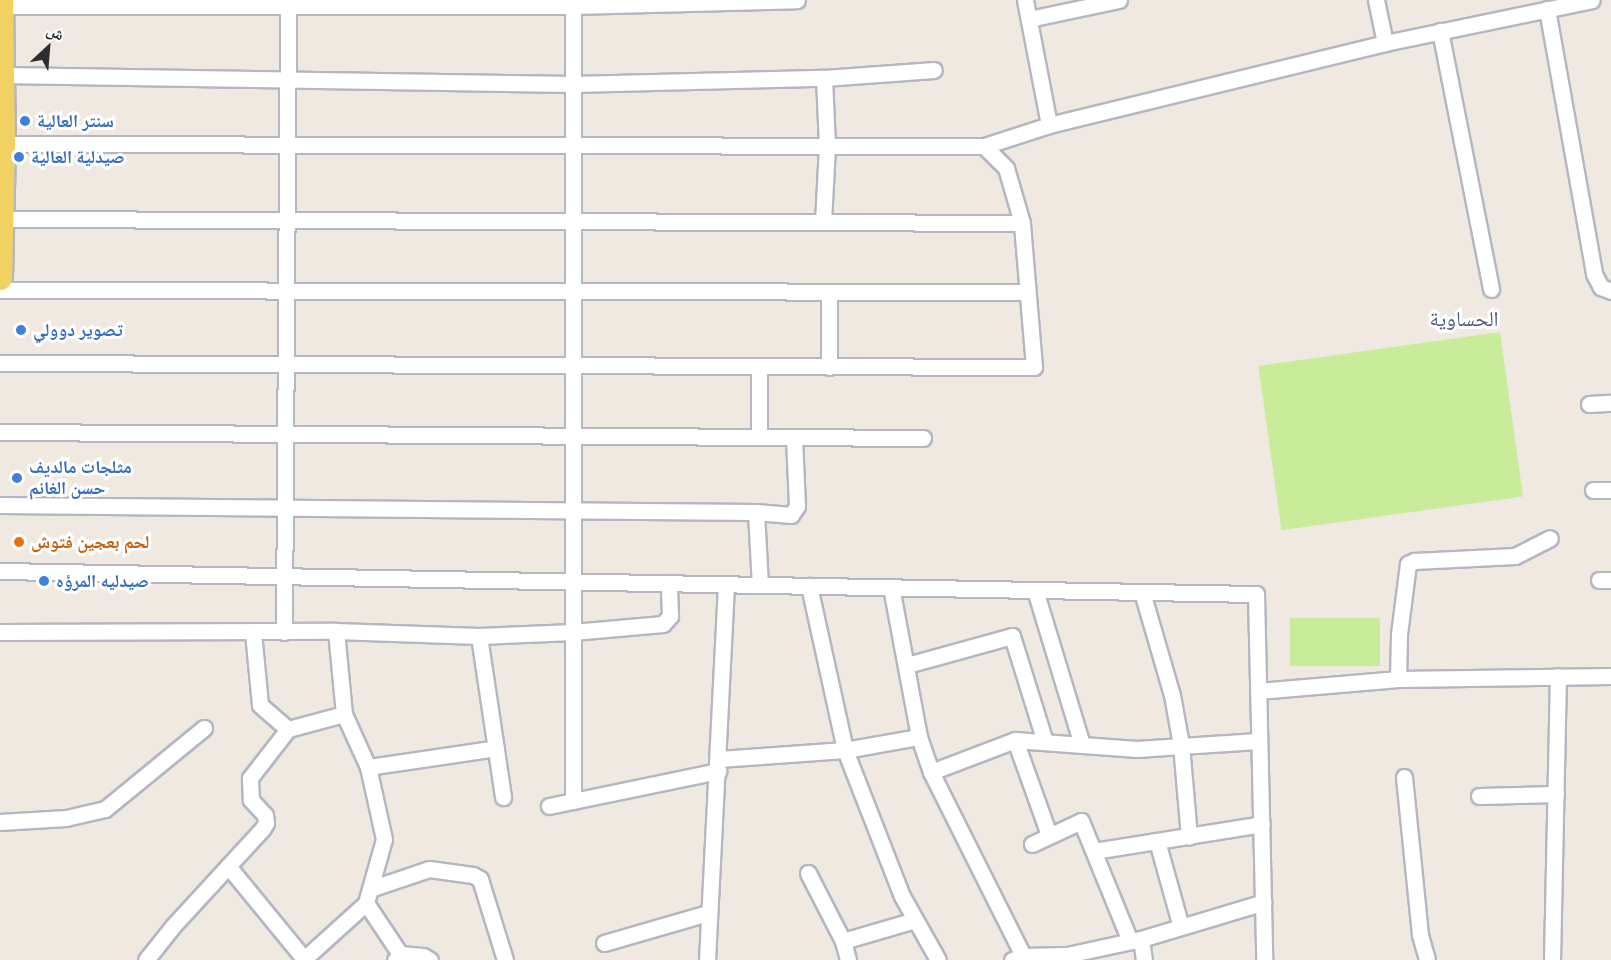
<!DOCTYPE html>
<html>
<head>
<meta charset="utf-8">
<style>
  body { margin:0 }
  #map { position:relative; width:1611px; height:960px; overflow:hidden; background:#efe9e1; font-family:"IBM Plex Sans","Noto Naskh Arabic",sans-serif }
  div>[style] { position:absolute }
  .pitch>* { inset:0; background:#c9ec9a; transform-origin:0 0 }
  .roads { filter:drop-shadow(2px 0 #b4b7c1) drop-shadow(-2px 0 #b4b7c1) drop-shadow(0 2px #b4b7c1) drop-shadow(0 -2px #b4b7c1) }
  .minor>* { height:15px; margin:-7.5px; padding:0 7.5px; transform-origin:7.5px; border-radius:7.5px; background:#fff }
  .primary>* { height:24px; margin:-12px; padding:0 12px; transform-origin:12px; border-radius:12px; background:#f2d163 }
  .dots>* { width:16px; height:16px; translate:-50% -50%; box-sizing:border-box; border:3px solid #fff; border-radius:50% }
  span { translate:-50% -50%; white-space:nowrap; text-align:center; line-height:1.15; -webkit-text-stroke:6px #fff; paint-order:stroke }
  .shop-label { font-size:18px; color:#366cbe; font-weight:700 }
  .left { translate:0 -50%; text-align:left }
  .food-label { font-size:18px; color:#c56008; font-weight:700 }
  .quarter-label { font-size:21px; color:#4d5680 }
  .north { position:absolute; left:18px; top:18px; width:60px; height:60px; -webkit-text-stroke:4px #fff; paint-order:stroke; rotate:26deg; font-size:16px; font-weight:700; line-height:24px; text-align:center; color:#2e2e2e }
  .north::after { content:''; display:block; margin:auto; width:21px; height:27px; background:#2e2e2e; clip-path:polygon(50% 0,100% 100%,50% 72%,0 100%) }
</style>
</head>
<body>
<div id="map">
  <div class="pitch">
    <i style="left:1500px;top:332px;width:166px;height:244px;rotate:82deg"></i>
    <i style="left:1380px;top:618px;width:48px;height:90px;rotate:90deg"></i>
  </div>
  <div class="roads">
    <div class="minor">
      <i style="left:573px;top:0;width:801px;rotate:90deg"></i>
      <i style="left:1025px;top:0;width:127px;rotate:79.1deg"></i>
      <i style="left:1376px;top:0;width:44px;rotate:78.2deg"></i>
      <i style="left:2px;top:6px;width:571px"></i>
      <i style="left:573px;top:6px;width:224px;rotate:-1.5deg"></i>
      <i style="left:1547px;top:9px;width:269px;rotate:79.9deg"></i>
      <i style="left:1594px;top:274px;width:15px;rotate:62deg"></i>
      <i style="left:1601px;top:287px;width:11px;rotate:22deg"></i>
      <i style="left:1029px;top:19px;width:92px;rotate:-11.9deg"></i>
      <i style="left:1440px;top:31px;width:263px;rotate:78.8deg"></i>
      <i style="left:3px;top:75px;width:570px;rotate:0.9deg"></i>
      <i style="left:573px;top:84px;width:251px;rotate:-1.4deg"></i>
      <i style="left:824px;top:78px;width:110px;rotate:-4.2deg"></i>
      <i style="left:0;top:144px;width:984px;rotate:0.12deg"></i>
      <i style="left:984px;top:146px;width:68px;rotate:-17.9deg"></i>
      <i style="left:1049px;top:125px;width:346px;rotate:-13.7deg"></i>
      <i style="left:1385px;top:43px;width:211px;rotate:-11.7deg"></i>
      <i style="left:2px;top:219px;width:1020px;rotate:0.22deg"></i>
      <i style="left:823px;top:222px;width:76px;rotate:-87deg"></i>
      <i style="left:827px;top:146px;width:68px;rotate:-92.5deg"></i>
      <i style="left:0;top:290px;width:1027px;rotate:0.11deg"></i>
      <i style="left:829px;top:292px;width:75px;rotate:90deg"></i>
      <i style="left:0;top:363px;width:1034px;rotate:0.22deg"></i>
      <i style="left:1034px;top:367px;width:144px;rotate:-94.8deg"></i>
      <i style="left:1022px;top:223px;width:57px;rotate:-106.2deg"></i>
      <i style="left:1006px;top:168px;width:31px;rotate:-135deg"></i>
      <i style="left:759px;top:367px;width:69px;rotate:90deg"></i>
      <i style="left:1589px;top:404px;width:22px;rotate:-3deg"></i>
      <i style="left:0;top:432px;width:923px;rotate:0.37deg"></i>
      <i style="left:1593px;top:490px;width:18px"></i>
      <i style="left:0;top:505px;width:756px;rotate:0.53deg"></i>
      <i style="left:756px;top:512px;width:35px;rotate:5deg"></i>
      <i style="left:791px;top:515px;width:11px;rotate:-56deg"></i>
      <i style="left:797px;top:506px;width:69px;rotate:-92.5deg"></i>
      <i style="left:756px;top:512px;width:73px;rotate:86.9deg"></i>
      <i style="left:0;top:571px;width:1256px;rotate:1.05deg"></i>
      <i style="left:1256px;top:594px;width:366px;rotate:88.7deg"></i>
      <i style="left:1599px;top:580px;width:12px"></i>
      <i style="left:809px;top:586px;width:168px;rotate:77.6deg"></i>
      <i style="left:845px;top:750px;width:157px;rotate:68.7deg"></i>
      <i style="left:902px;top:896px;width:73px;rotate:60.6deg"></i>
      <i style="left:891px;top:587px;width:153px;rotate:79.4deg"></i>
      <i style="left:919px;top:737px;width:37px;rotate:71deg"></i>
      <i style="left:931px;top:772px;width:206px;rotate:63.4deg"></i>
      <i style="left:1035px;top:590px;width:162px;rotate:73.1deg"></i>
      <i style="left:1142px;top:592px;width:107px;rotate:73.8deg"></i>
      <i style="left:1172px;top:695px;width:51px;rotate:79.8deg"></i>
      <i style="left:1181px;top:745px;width:92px;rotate:85deg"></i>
      <i style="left:0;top:632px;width:336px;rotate:-0.2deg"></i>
      <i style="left:336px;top:631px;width:143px;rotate:2deg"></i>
      <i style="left:479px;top:636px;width:94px;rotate:-2.4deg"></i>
      <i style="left:573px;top:632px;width:90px;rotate:-5.1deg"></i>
      <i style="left:663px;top:624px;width:11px;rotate:-49deg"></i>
      <i style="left:670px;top:616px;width:33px;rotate:-92deg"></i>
      <i style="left:253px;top:632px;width:73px;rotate:84.5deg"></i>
      <i style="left:260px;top:705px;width:37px;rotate:41deg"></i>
      <i style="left:284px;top:632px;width:632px;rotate:-89.64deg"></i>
      <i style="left:479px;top:636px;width:163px;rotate:81.5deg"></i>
      <i style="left:907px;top:665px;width:109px;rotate:-15.4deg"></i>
      <i style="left:1012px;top:636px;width:111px;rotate:72.7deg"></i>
      <i style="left:1398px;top:679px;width:45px;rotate:-88.7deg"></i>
      <i style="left:1399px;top:634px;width:71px;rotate:-82.7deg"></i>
      <i style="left:1408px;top:564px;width:7px;rotate:-27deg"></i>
      <i style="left:1414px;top:561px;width:101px;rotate:-2.8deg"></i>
      <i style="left:1515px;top:556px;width:39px;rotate:-27deg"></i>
      <i style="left:1258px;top:691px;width:141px;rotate:-4.9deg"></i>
      <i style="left:1398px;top:679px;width:213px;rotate:-0.8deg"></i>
      <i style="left:1015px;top:740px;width:101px;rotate:70.3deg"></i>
      <i style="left:719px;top:759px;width:126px;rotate:-4.1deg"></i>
      <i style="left:845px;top:750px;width:75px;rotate:-10deg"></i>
      <i style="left:368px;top:767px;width:129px;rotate:-8.4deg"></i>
      <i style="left:931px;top:772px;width:90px;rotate:-20.9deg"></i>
      <i style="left:1015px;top:740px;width:122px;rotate:4.2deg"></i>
      <i style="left:1137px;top:749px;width:120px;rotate:-3.8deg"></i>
      <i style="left:1404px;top:777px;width:159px;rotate:84.2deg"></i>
      <i style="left:1420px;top:935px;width:26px;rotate:74deg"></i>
      <i style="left:1479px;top:796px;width:77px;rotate:-1.5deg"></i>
      <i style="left:549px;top:806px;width:173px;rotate:-11.7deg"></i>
      <i style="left:0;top:822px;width:66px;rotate:-3.5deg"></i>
      <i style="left:66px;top:818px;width:40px;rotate:-13deg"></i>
      <i style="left:105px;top:809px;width:128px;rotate:-39.3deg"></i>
      <i style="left:1157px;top:841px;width:89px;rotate:74.4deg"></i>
      <i style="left:1032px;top:844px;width:54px;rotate:-25.1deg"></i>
      <i style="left:1081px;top:821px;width:130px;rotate:67.8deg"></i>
      <i style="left:1094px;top:851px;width:170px;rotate:-9.1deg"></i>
      <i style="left:228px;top:866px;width:120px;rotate:50.7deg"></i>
      <i style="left:808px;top:873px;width:76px;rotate:62.8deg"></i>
      <i style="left:843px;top:941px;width:20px;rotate:75deg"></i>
      <i style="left:370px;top:889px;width:62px;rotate:-18.7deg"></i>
      <i style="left:429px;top:869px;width:44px;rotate:7.8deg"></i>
      <i style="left:473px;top:875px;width:8px;rotate:30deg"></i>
      <i style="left:480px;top:879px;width:85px;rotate:72.8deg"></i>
      <i style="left:366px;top:903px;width:61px;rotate:56.3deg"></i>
      <i style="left:1141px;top:939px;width:21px;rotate:82deg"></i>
      <i style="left:843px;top:941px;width:75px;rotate:-16.3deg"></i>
      <i style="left:604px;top:943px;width:108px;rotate:-16.1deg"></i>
      <i style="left:146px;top:960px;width:43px;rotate:-51.5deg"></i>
      <i style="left:173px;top:926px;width:133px;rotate:-47.4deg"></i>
      <i style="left:263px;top:828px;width:6px;rotate:-59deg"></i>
      <i style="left:266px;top:823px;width:8px;rotate:-97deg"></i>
      <i style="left:265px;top:815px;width:21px;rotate:-133deg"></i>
      <i style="left:251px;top:800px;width:22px;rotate:-93deg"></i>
      <i style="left:250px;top:778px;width:62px;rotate:-52.2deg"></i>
      <i style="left:288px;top:729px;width:58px;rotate:-15deg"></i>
      <i style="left:303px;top:960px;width:85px;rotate:-42.1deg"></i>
      <i style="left:366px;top:903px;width:66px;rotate:-74.3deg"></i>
      <i style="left:384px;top:839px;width:74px;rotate:-102.5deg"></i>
      <i style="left:368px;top:767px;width:58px;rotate:-114.4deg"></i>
      <i style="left:344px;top:714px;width:83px;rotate:-95.5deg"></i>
      <i style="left:395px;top:960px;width:8px;rotate:-50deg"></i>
      <i style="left:400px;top:954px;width:23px;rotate:5deg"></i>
      <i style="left:423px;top:956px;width:8px;rotate:30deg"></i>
      <i style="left:707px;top:960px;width:376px;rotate:-87.1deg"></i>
      <i style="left:1012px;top:960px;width:12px;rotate:-20deg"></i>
      <i style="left:1023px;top:956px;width:44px;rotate:-1.3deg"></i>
      <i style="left:1067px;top:955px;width:76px;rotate:-12.2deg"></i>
      <i style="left:1141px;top:939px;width:128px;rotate:-16.7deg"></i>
      <i style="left:1552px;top:960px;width:284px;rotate:-88.8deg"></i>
    </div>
    <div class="primary">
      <i style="left:0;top:278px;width:134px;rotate:-88.7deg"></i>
      <i style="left:3px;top:144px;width:144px;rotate:-90.8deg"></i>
    </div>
  </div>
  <div class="dots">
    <i style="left:25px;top:121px;background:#3f7fe0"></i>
    <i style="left:19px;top:157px;background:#3f7fe0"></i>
    <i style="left:21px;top:330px;background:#3f7fe0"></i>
    <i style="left:17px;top:478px;background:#3f7fe0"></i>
    <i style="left:19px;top:542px;background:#e8710a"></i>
    <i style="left:44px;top:581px;background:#3f7fe0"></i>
  </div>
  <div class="shop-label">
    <span class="left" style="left:37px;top:121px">سنتر العالية</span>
    <span class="left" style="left:31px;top:157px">صيدلية العالية</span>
    <span class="left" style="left:33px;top:330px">تصوير دوولي</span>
    <span class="left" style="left:29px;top:478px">مثلجات مالديف<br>حسن الغانم</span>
    <span class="left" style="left:56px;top:581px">صيدليه المرؤه</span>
  </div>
  <div class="food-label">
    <span class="left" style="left:31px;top:542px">لحم بعجين فتوش</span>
  </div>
  <div class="quarter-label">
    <span style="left:1464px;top:318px">الحساوية</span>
  </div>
  <div class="north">ش</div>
</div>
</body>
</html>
